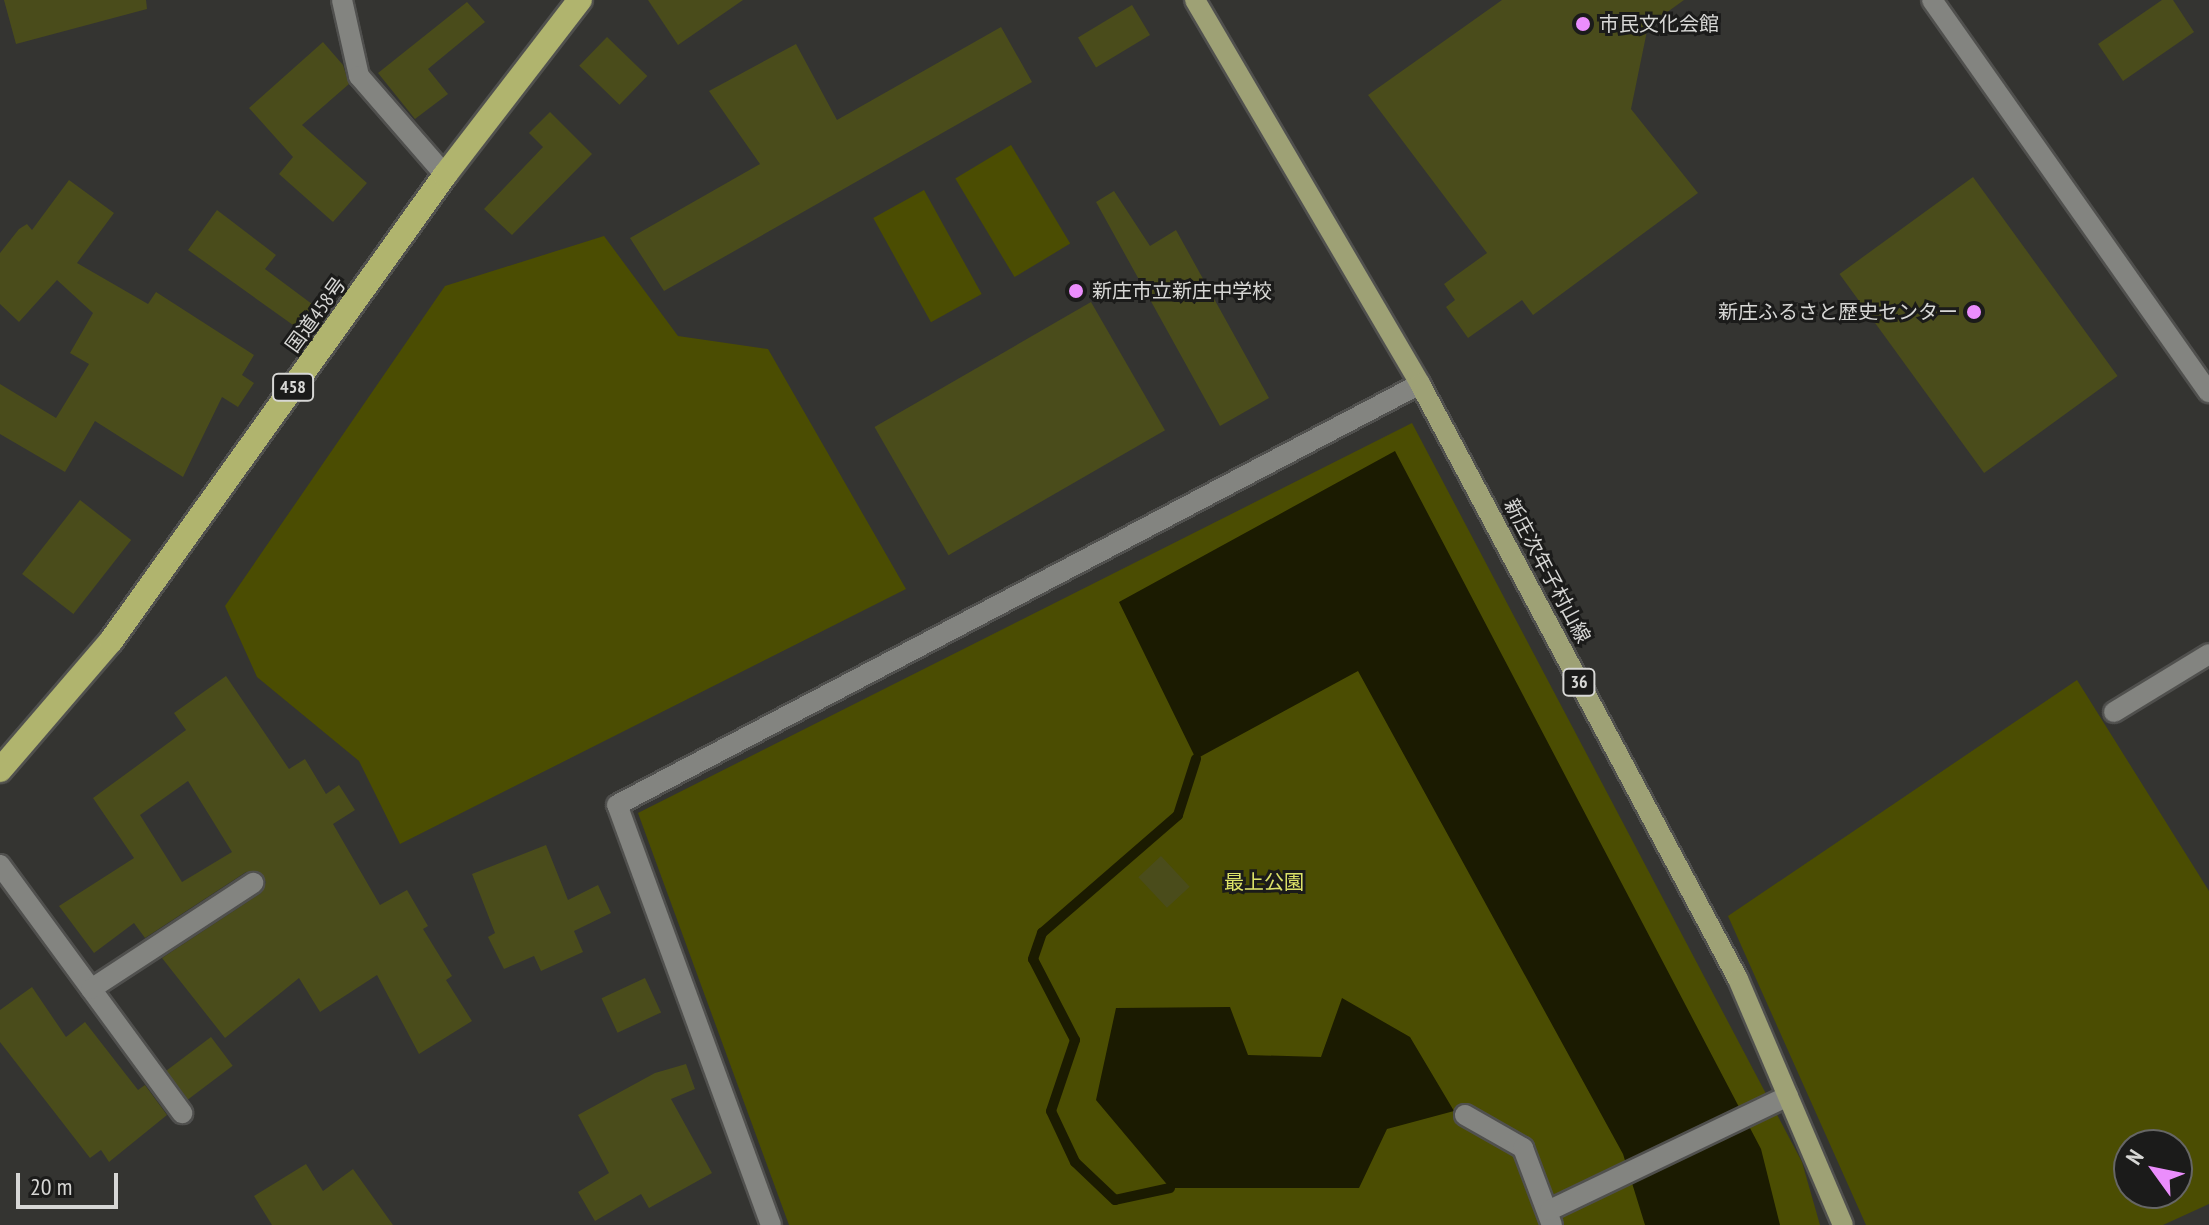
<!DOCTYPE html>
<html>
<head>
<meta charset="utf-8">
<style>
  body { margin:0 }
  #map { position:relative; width:2209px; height:1225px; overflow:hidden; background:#343431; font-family:"PT Sans Narrow","Noto Sans JP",sans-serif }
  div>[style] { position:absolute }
  .green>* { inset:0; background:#4b4d02; transform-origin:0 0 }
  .water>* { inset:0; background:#1b1b01 }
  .stream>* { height:10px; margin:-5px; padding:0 5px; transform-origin:5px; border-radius:5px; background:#1b1b01 }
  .building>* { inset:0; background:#4a4c1b; transform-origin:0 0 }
  .roads { filter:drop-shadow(2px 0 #50504e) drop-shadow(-2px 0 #50504e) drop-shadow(0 2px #50504e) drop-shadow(0 -2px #50504e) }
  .street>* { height:20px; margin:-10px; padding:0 10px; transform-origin:10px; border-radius:10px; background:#838480 }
  .secondary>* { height:20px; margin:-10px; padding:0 10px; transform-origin:10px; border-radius:10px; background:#838480 }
  .primary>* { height:20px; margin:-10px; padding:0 10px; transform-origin:10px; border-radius:10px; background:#9ea175 }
  .highway>* { height:24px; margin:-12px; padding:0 12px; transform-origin:12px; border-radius:12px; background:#b0b46e }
  .dots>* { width:22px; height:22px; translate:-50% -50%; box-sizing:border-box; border:4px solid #1b1b1a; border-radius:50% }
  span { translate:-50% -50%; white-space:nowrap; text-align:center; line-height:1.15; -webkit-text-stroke:6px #1b1b1a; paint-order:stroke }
  .shield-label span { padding:2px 6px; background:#1b1b1a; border:2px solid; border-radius:6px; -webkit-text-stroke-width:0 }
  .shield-label { font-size:18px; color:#d7d7d5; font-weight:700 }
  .poi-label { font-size:20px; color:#d7d7d5 }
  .left { translate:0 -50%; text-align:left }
  .right { translate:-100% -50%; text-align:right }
  .street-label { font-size:20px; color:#d7d7d5 }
  .park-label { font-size:20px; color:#dce268 }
  .north { position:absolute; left:2113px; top:1129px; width:80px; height:80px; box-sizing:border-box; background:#1b1b1a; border:2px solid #666665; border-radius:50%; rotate:303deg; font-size:22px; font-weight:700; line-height:32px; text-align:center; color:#d7d7d5 }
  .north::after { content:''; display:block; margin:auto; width:28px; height:36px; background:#eb8dfc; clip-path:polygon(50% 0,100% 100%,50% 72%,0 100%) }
  .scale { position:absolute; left:16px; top:1173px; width:102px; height:36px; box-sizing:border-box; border:4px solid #d7d7d5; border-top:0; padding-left:10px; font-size:24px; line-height:28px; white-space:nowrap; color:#d7d7d5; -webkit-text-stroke:6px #1b1b1a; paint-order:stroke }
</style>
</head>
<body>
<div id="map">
  <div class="green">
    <i style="left:1011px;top:145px;width:115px;height:65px;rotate:59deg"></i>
    <i style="left:924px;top:190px;width:119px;height:58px;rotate:61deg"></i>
    <i style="clip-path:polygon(604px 236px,678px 336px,768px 349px,906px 589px,400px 844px,359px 761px,257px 677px,225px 606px,445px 286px)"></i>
    <i style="clip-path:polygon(1412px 423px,1802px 1162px,1820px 1225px,789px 1225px,638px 813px)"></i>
    <i style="clip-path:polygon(evenodd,2077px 680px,2209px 891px,2209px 1204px,2163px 1225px,1866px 1225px,1728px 916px,2077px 680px,2129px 1145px,2177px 1145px,2177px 1193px,2129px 1193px,2129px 1145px)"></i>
  </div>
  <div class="water">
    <i style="clip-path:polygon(1395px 451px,1761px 1149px,1780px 1225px,1645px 1225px,1623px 1154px,1358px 671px,1196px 759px,1119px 602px)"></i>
    <i style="clip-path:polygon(1342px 998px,1410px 1037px,1454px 1111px,1387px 1129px,1359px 1188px,1170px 1188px,1096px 1100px,1116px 1008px,1230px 1007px,1248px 1055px,1321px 1057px)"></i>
  </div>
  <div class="stream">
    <i style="left:1170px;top:1188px;width:56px;rotate:167.7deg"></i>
    <i style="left:1115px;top:1200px;width:55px;rotate:-136.5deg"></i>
    <i style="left:1075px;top:1162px;width:56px;rotate:-115.2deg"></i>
    <i style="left:1051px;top:1111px;width:75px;rotate:-71.3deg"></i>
    <i style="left:1075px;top:1040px;width:91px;rotate:-117.4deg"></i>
    <i style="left:1033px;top:959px;width:28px;rotate:-71deg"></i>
    <i style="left:1042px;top:933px;width:180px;rotate:-40.9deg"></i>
    <i style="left:1178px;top:815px;width:59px;rotate:-72.2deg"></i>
  </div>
  <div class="building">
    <i style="clip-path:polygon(4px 0,146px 0,147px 9px,16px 44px)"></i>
    <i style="clip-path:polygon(648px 0,743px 0,678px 45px)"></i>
    <i style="clip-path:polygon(1502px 0,1684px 0,1648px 26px,1631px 109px,1698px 193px,1533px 315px,1522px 300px,1468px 338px,1446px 307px,1455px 300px,1444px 284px,1487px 253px,1368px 95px)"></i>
    <i style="clip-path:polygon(2162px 0,2173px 0,2194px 32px,2123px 81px,2098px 44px)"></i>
    <i style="clip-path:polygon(467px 2px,485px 22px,428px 69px,448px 94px,415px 119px,378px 73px)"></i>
    <i style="left:1132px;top:5px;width:35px;height:63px;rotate:59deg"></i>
    <i style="clip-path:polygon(1001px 27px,1032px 82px,664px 291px,630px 238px,760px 164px,709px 91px,796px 44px,837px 120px)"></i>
    <i style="left:607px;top:37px;width:56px;height:40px;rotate:44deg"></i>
    <i style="clip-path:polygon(323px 42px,343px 65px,349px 84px,302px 125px,367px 183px,333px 222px,279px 174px,293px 157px,249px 108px)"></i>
    <i style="clip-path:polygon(550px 112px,592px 154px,512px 235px,484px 209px,543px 147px,529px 133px)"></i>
    <i style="left:1973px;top:177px;width:246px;height:165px;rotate:54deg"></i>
    <i style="clip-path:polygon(69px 180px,114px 213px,77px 263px,148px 304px,156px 292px,254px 355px,242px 375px,254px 383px,238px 407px,222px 397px,183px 477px,95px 421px,65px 472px,0 434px,0 384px,56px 418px,89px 364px,70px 353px,93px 313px,57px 280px,19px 322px,0 304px,0 253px,19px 229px,27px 224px,32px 230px)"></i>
    <i style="clip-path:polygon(1114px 191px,1150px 246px,1176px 230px,1269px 398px,1220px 426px,1096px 202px)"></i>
    <i style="clip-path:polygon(217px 210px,276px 255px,265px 269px,316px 307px,300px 330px,188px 250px)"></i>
    <i style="left:1091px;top:302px;width:148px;height:250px;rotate:60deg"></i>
    <i style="left:80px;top:500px;width:65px;height:94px;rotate:38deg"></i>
    <i style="clip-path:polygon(evenodd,226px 676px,289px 769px,305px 759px,326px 794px,339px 785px,355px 810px,333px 824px,380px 905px,407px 890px,428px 926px,423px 929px,452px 976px,446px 980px,472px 1021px,419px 1054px,377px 975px,320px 1012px,299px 978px,225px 1038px,162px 958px,261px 893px,266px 882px,258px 871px,246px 872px,145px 938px,134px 923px,94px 953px,59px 906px,134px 858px,93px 798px,186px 730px,174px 713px,226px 676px,188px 781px,232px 852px,182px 882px,140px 815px,188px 781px)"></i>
    <i style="clip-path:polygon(546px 845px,568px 900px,598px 885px,611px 913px,574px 931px,583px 952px,541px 971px,534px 956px,504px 969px,488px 937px,495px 933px,472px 874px)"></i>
    <i style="left:1161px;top:856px;width:42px;height:31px;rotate:47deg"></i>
    <i style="left:645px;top:978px;width:38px;height:48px;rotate:65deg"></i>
    <i style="clip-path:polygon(32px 987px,66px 1037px,85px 1022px,138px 1090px,145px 1085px,167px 1115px,109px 1162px,101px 1150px,90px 1158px,0 1042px,0 1010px)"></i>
    <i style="left:211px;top:1037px;width:36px;height:56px;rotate:53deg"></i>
    <i style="clip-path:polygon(686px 1064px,695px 1089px,671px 1099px,712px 1173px,649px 1208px,641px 1194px,595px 1221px,578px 1192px,609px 1173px,578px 1115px,655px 1073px)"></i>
    <i style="clip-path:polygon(306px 1164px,323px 1191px,353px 1169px,393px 1225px,272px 1225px,254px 1196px)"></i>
  </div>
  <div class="roads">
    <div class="street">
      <i style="left:342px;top:0;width:78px;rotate:77.4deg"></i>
      <i style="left:359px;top:76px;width:131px;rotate:49deg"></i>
      <i style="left:2114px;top:712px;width:111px;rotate:-31.4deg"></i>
      <i style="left:0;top:865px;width:308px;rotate:53.7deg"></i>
      <i style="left:91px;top:989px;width:194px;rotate:-33.2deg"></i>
      <i style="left:1465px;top:1115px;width:67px;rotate:29.6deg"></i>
      <i style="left:1523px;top:1148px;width:82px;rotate:69.4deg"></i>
      <i style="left:1550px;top:1210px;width:264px;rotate:-25.6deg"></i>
      <i style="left:771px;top:1225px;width:447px;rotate:-110.1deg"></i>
      <i style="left:617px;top:805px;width:907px;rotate:-27.67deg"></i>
    </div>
    <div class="secondary">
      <i style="left:1932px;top:0;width:480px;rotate:54.8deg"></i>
    </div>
    <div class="primary">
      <i style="left:1195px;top:0;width:445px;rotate:59.6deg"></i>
      <i style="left:1420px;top:384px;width:675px;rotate:61.88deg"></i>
      <i style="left:1738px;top:979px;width:267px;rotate:66.9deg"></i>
    </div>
    <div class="highway">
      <i style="left:0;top:770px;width:170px;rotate:-49.3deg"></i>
      <i style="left:111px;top:641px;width:573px;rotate:-54.37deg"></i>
      <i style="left:445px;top:175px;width:221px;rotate:-52.4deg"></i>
    </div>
  </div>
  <div class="dots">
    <i style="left:1583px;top:24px;background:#eb8dfc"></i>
    <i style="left:1076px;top:291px;background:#eb8dfc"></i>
    <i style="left:1974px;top:312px;background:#eb8dfc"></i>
  </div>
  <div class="shield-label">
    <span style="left:293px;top:387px">458</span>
    <span style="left:1579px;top:682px">36</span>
  </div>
  <div class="poi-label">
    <span class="left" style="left:1599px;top:24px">市民文化会館</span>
    <span class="left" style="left:1092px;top:291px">新庄市立新庄中学校</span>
    <span class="right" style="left:1958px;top:312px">新庄ふるさと歴史センター</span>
  </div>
  <div class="street-label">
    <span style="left:316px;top:315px;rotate:-54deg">国道458号</span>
    <span style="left:1547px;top:571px;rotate:62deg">新庄次年子村山線</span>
  </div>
  <div class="park-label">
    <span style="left:1264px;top:882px">最上公園</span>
  </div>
  <div class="north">N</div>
  <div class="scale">20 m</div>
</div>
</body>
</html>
